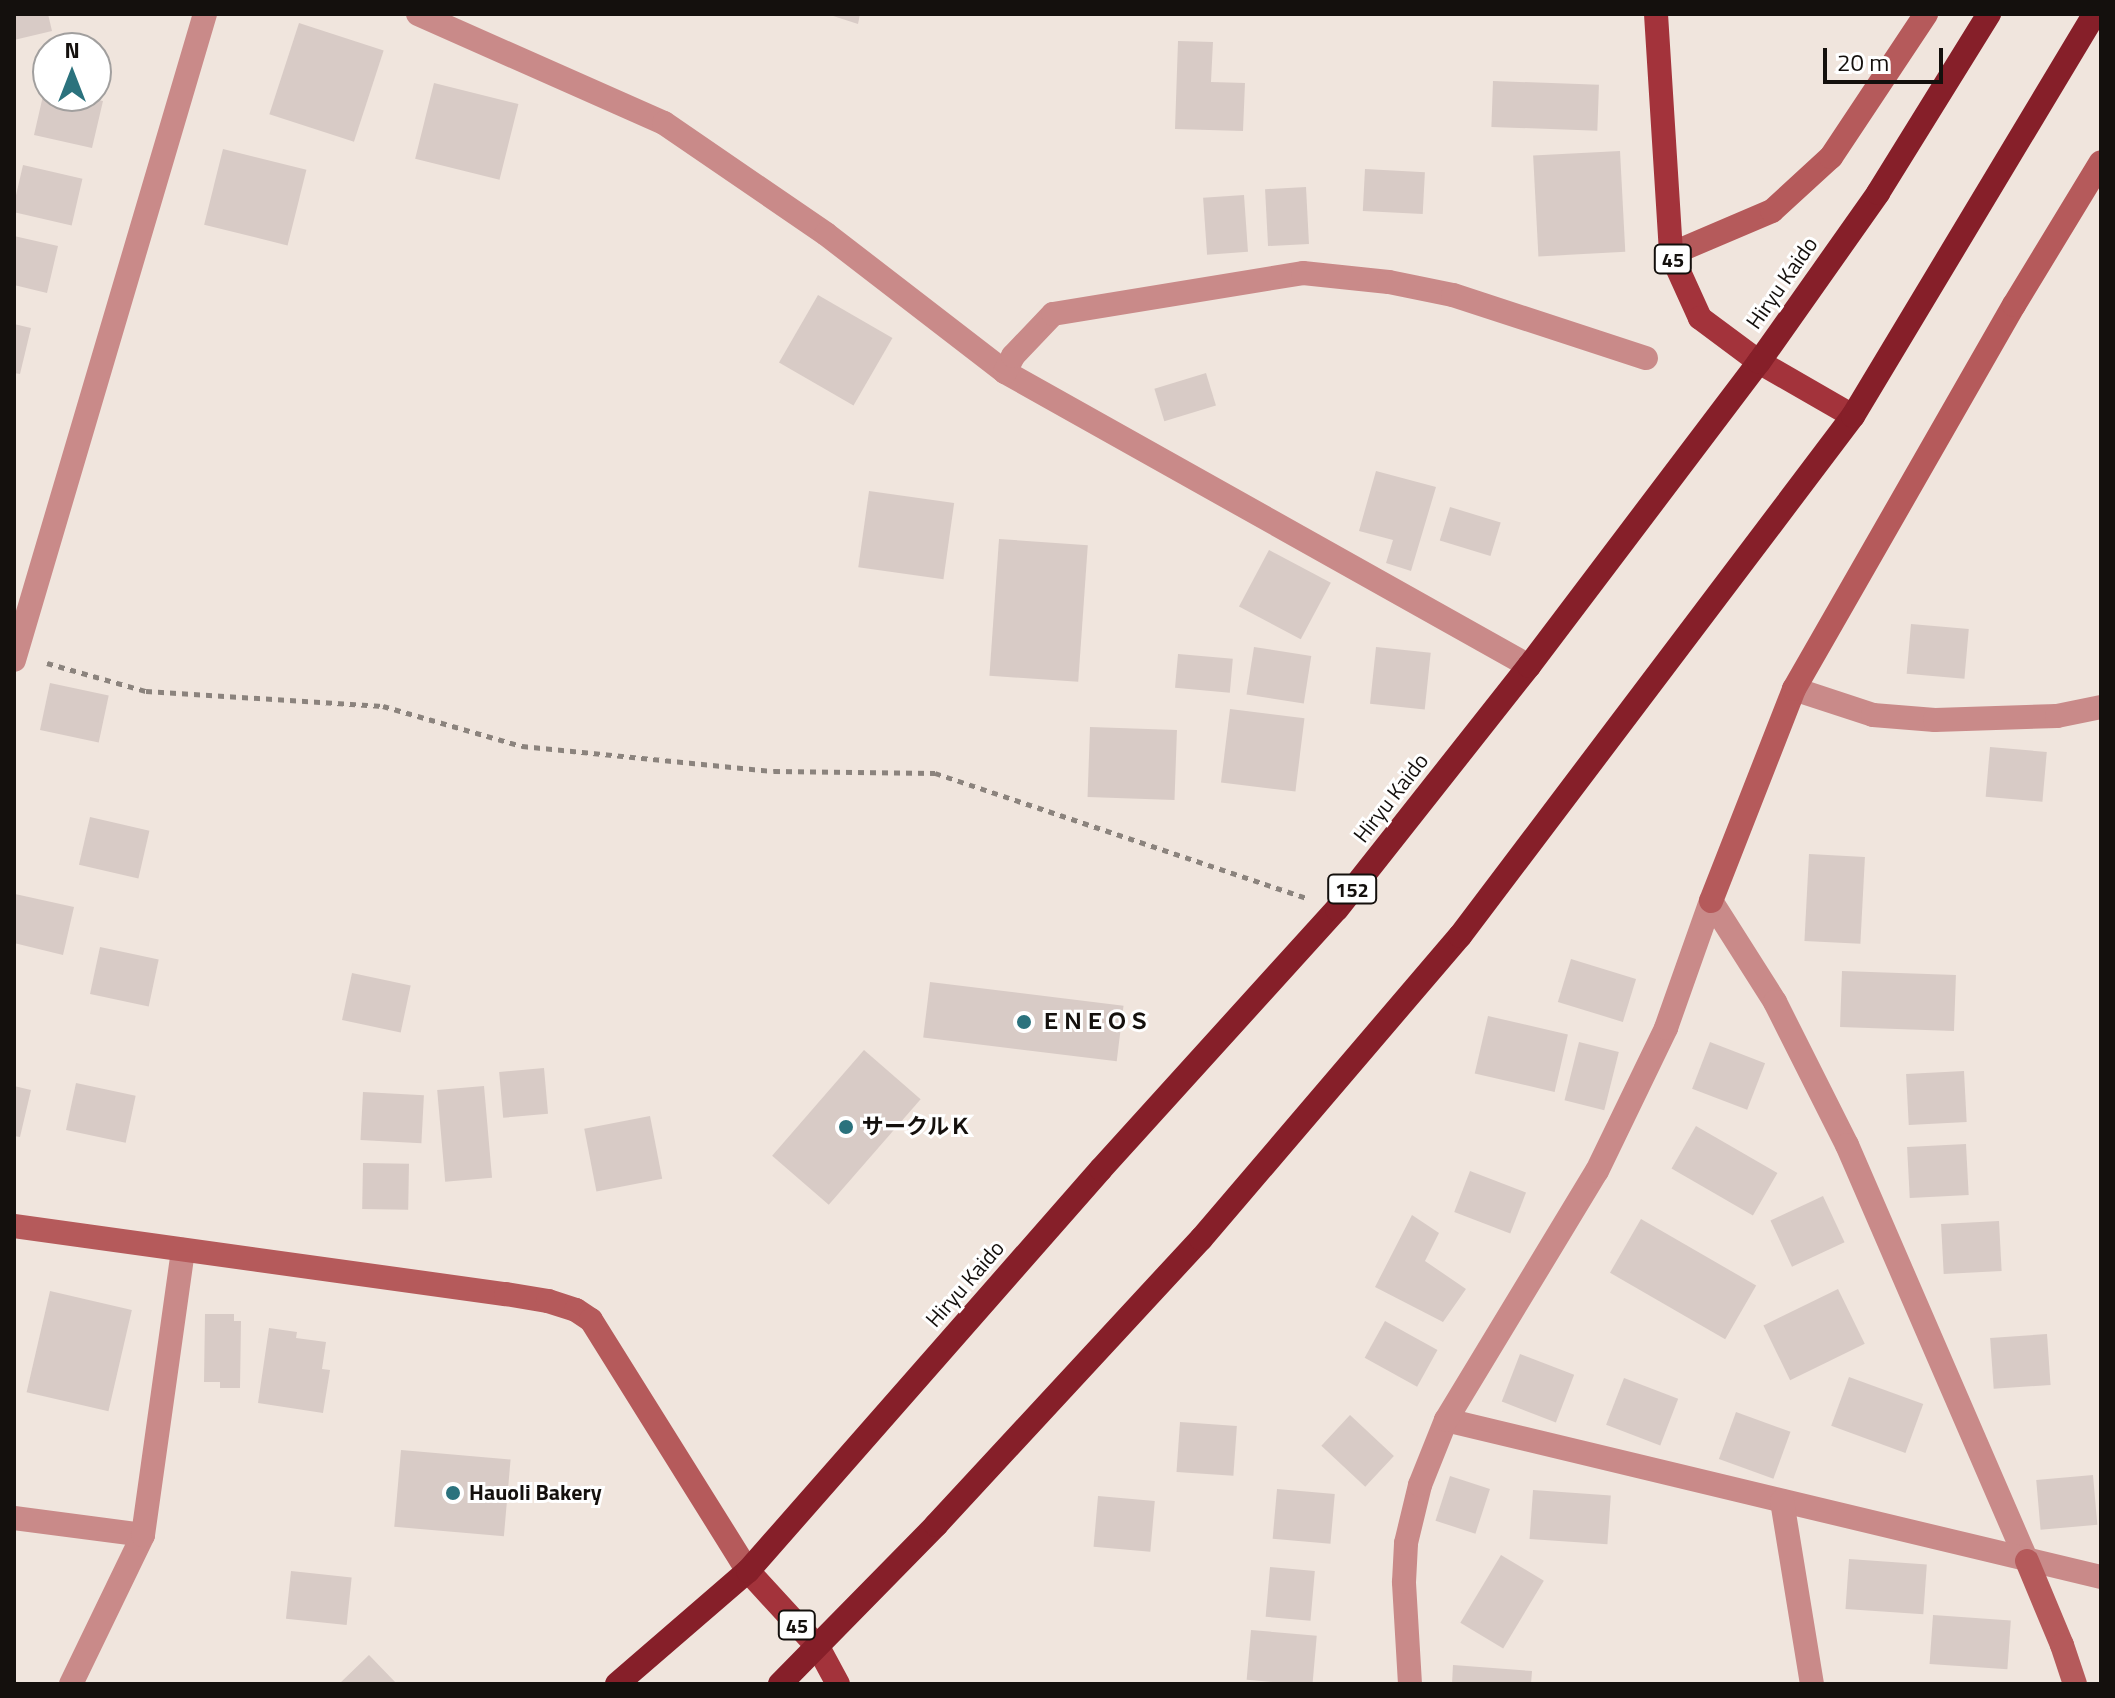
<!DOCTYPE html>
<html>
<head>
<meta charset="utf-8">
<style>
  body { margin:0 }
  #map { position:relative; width:2115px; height:1698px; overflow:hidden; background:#f0e5dd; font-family:"Titillium Web","Noto Sans JP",sans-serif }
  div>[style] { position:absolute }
  .building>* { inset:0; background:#d8cbc6; transform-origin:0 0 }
  .path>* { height:5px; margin-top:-2.5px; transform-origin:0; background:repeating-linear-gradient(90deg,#8b837d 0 6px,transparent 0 12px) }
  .street>* { height:24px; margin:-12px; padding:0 12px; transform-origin:12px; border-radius:12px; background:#c98a89 }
  .secondary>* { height:24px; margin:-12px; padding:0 12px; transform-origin:12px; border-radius:12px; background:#b55a5b }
  .primary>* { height:24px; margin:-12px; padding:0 12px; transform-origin:12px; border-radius:12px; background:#a3333b }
  .highway>* { height:24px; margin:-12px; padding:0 12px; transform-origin:12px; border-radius:12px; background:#861f29 }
  .dots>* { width:22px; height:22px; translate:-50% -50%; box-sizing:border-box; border:4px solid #fff; border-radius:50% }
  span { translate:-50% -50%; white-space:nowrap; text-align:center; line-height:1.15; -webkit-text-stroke:6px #fff; paint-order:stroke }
  .shield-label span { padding:2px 6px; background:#fff; border:2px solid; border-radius:6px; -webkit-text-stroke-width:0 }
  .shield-label { font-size:20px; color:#14100d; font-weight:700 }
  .street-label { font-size:22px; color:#14100d }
  .poi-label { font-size:22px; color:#14100d; font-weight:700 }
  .left { translate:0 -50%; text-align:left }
  .frame { position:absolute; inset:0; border:16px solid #14100d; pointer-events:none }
  .north { position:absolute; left:32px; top:32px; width:80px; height:80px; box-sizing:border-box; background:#fff; border:2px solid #a19f9e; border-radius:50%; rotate:0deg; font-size:22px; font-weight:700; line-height:32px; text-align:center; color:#14100d }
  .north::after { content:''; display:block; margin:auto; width:28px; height:36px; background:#2b727d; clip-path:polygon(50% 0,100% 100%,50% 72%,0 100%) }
  .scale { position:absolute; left:1823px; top:48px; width:120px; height:36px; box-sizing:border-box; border:4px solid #14100d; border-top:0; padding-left:10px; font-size:24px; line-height:28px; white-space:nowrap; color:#14100d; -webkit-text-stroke:6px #fff; paint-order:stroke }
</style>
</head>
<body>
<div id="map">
  <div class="building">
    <i style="clip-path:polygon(14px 14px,48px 14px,52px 31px,14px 40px)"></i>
    <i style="clip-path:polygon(827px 14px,860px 14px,858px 24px)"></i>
    <i style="left:299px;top:23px;width:89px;height:96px;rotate:18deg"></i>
    <i style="clip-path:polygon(1178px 41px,1213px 42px,1211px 82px,1245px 83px,1243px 131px,1175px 129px)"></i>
    <i style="left:1493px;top:81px;width:106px;height:46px;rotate:2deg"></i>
    <i style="left:434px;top:83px;width:87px;height:78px;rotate:14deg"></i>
    <i style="clip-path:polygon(45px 87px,48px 88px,48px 96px,80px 96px,103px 101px,92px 148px,34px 135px)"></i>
    <i style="left:223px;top:149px;width:86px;height:78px;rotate:14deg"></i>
    <i style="left:1620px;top:151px;width:101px;height:87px;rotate:87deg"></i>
    <i style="left:23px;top:165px;width:61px;height:48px;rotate:13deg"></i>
    <i style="left:1365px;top:169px;width:60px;height:42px;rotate:3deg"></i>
    <i style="left:1306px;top:187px;width:57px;height:41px;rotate:87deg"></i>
    <i style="left:1244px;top:195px;width:57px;height:41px;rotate:86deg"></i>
    <i style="clip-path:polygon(14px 236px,58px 246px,47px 293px,14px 285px)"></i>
    <i style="left:818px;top:295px;width:86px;height:78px;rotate:30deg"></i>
    <i style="clip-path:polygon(14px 324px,31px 328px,20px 374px,14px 373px)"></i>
    <i style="left:1206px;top:373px;width:34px;height:54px;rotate:73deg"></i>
    <i style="clip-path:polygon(1376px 471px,1436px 487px,1411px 571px,1386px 563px,1393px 540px,1359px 531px)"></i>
    <i style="left:869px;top:491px;width:86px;height:77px;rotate:8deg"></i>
    <i style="left:1450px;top:507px;width:53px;height:35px;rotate:17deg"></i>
    <i style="left:999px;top:539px;width:89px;height:137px;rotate:4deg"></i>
    <i style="left:1269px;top:550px;width:70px;height:64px;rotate:28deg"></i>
    <i style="left:1911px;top:624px;width:58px;height:50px;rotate:5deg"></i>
    <i style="left:1254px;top:647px;width:58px;height:48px;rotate:9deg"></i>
    <i style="left:1376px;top:647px;width:55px;height:57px;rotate:6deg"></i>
    <i style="left:1178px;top:654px;width:55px;height:34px;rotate:5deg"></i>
    <i style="left:50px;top:683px;width:60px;height:48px;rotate:12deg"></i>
    <i style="left:1230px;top:709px;width:75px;height:74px;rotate:7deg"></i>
    <i style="left:1090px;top:727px;width:87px;height:70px;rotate:2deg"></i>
    <i style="left:1990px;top:747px;width:57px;height:50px;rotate:5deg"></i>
    <i style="left:90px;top:817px;width:61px;height:49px;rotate:13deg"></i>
    <i style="left:1809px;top:854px;width:56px;height:87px;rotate:3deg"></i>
    <i style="clip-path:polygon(15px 894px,74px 907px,63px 955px,14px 943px)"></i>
    <i style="left:100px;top:947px;width:60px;height:48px;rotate:12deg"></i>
    <i style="left:1571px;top:959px;width:68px;height:45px;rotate:17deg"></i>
    <i style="left:1842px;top:971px;width:114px;height:56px;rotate:2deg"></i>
    <i style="left:352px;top:973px;width:60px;height:48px;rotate:12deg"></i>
    <i style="left:930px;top:982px;width:195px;height:56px;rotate:7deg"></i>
    <i style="left:1488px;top:1016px;width:82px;height:59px;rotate:13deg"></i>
    <i style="left:1579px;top:1042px;width:41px;height:60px;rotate:14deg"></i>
    <i style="left:1710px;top:1042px;width:59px;height:50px;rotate:21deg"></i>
    <i style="left:864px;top:1050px;width:75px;height:140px;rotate:41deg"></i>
    <i style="left:544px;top:1068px;width:46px;height:45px;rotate:85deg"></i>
    <i style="left:1964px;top:1071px;width:51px;height:58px;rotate:87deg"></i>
    <i style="left:76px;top:1083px;width:61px;height:48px;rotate:12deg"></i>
    <i style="clip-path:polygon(14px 1086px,31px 1090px,20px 1137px,14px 1136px)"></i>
    <i style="left:484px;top:1086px;width:92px;height:47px;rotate:85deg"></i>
    <i style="left:363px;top:1092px;width:61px;height:48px;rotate:3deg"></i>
    <i style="left:650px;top:1116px;width:64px;height:67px;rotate:79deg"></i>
    <i style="left:1696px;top:1126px;width:94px;height:49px;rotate:30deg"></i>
    <i style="left:1966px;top:1144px;width:51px;height:59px;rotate:87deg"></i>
    <i style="left:363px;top:1163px;width:46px;height:46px;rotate:1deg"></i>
    <i style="left:1470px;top:1171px;width:60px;height:44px;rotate:21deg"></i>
    <i style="left:1823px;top:1196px;width:51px;height:58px;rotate:65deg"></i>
    <i style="clip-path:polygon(1412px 1215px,1439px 1233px,1425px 1261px,1466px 1289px,1443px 1322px,1375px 1287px)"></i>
    <i style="left:1641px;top:1219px;width:133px;height:62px;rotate:30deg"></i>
    <i style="left:1999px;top:1221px;width:50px;height:58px;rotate:87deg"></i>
    <i style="left:1838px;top:1289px;width:61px;height:83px;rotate:64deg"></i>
    <i style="left:50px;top:1291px;width:84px;height:104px;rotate:13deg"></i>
    <i style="clip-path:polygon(205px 1314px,234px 1314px,234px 1321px,241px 1321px,240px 1388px,220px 1388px,220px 1382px,204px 1382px)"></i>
    <i style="left:1385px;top:1321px;width:60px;height:42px;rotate:29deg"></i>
    <i style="clip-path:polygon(269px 1328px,297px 1332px,296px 1338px,326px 1342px,322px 1369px,330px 1370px,323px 1413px,258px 1403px)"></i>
    <i style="left:2047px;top:1334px;width:51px;height:57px;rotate:86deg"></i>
    <i style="left:1520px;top:1354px;width:58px;height:51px;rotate:21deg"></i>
    <i style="left:1849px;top:1377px;width:79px;height:52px;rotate:20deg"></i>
    <i style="left:1624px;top:1378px;width:58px;height:50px;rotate:21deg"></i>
    <i style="left:1736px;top:1412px;width:58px;height:50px;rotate:20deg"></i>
    <i style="left:1350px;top:1415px;width:60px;height:42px;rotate:43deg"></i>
    <i style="left:1180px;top:1422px;width:57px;height:50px;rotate:4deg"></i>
    <i style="left:401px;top:1450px;width:110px;height:77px;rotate:5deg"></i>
    <i style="left:2093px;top:1475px;width:50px;height:57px;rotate:85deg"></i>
    <i style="left:1450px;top:1476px;width:42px;height:47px;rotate:18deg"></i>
    <i style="left:1277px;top:1489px;width:58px;height:50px;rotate:5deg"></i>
    <i style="left:1533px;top:1490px;width:78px;height:49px;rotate:4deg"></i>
    <i style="left:1098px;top:1496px;width:57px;height:51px;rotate:5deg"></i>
    <i style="left:1501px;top:1555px;width:50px;height:79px;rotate:31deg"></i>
    <i style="left:1849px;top:1559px;width:78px;height:50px;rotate:4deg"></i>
    <i style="left:1270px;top:1567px;width:45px;height:50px;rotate:5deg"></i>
    <i style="left:291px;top:1571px;width:61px;height:48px;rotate:6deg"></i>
    <i style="left:1933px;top:1615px;width:78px;height:49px;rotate:4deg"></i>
    <i style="left:1251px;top:1630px;width:66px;height:50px;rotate:5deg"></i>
    <i style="clip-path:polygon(369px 1655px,397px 1684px,339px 1684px)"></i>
    <i style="clip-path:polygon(1453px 1665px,1532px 1671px,1531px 1684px,1452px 1684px)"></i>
  </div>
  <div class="path">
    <i style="left:47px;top:663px;width:103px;rotate:15.8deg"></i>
    <i style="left:146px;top:691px;width:237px;rotate:3.6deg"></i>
    <i style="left:383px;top:706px;width:145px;rotate:16.1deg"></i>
    <i style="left:522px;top:746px;width:253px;rotate:5.7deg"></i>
    <i style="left:774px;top:771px;width:161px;rotate:0.7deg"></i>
    <i style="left:935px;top:773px;width:391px;rotate:18.6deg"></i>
  </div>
  <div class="street">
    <i style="left:418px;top:14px;width:269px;rotate:23.9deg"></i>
    <i style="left:664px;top:123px;width:196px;rotate:34.4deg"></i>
    <i style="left:826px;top:234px;width:226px;rotate:37.6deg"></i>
    <i style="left:1005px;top:372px;width:601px;rotate:29.3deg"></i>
    <i style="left:1005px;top:372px;width:18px;rotate:-63deg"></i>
    <i style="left:1013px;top:356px;width:58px;rotate:-46.4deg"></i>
    <i style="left:1053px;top:314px;width:253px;rotate:-9.3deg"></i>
    <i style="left:1303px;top:273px;width:86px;rotate:6deg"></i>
    <i style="left:1389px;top:282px;width:65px;rotate:11.5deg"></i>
    <i style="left:1453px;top:295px;width:203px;rotate:18.1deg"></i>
    <i style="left:14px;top:660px;width:674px;rotate:-73.53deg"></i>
    <i style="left:1794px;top:689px;width:83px;rotate:18.2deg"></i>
    <i style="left:1873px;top:715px;width:62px;rotate:4.6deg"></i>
    <i style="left:1935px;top:720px;width:122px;rotate:-1.9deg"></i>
    <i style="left:2057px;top:716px;width:45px;rotate:-11.6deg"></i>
    <i style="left:1711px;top:901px;width:120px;rotate:57.6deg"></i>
    <i style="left:1775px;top:1002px;width:160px;rotate:63.3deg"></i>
    <i style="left:1847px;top:1145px;width:453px;rotate:66.6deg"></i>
    <i style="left:1446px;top:1420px;width:674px;rotate:13.48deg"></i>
    <i style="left:1782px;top:1501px;width:185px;rotate:80.7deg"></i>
    <i style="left:14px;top:1518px;width:130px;rotate:7.5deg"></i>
    <i style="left:71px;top:1684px;width:165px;rotate:-64.2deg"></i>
    <i style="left:143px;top:1535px;width:288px;rotate:-82deg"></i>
    <i style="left:1410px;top:1684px;width:102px;rotate:-93.4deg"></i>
    <i style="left:1404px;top:1582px;width:39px;rotate:-87deg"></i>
    <i style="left:1406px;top:1543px;width:60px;rotate:-76.4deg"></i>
    <i style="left:1420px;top:1485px;width:70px;rotate:-68.2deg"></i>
    <i style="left:1446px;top:1420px;width:291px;rotate:-58.8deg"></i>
    <i style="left:1597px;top:1171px;width:159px;rotate:-64.2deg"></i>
    <i style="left:1666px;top:1028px;width:135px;rotate:-70.5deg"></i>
  </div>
  <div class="secondary">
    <i style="left:1671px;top:254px;width:110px;rotate:-23.1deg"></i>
    <i style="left:1772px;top:211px;width:80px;rotate:-42.5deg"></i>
    <i style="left:1831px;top:157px;width:172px;rotate:-56.4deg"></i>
    <i style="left:1711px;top:901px;width:228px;rotate:-68.6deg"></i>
    <i style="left:1794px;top:689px;width:443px;rotate:-60.2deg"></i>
    <i style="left:2014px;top:305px;width:167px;rotate:-58.7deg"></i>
    <i style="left:14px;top:1226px;width:497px;rotate:7.9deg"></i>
    <i style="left:506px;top:1294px;width:43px;rotate:9.5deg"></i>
    <i style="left:548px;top:1301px;width:29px;rotate:18deg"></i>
    <i style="left:576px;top:1310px;width:18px;rotate:34deg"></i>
    <i style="left:591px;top:1320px;width:296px;rotate:58deg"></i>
    <i style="left:2027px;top:1561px;width:91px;rotate:67.4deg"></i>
    <i style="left:2062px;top:1645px;width:41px;rotate:71.6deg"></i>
  </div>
  <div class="primary">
    <i style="left:1656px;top:14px;width:240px;rotate:86.4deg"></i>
    <i style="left:1671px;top:254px;width:70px;rotate:65.6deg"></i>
    <i style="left:1700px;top:318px;width:74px;rotate:36.7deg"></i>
    <i style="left:1759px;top:362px;width:108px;rotate:29.9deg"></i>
    <i style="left:748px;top:1571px;width:103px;rotate:47.4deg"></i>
    <i style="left:818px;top:1647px;width:42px;rotate:61.6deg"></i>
  </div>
  <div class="highway">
    <i style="left:617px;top:1684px;width:173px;rotate:-40.8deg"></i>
    <i style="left:748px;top:1571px;width:535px;rotate:-48.71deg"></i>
    <i style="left:1101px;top:1169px;width:351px;rotate:-47.8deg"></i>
    <i style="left:1337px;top:909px;width:310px;rotate:-51.7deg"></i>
    <i style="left:1529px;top:666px;width:381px;rotate:-52.9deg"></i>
    <i style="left:1759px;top:362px;width:207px;rotate:-54.8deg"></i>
    <i style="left:1878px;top:193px;width:211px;rotate:-58.2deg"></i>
    <i style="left:780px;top:1684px;width:223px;rotate:-45.5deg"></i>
    <i style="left:936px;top:1525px;width:390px;rotate:-47.2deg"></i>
    <i style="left:1201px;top:1239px;width:399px;rotate:-49.5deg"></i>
    <i style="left:1460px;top:936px;width:652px;rotate:-52.92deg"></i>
    <i style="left:1853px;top:416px;width:469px;rotate:-59deg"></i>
  </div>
  <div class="dots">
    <i style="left:1024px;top:1022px;background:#2b727d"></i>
    <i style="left:846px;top:1127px;background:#2b727d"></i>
    <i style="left:453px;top:1493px;background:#2b727d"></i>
  </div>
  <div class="shield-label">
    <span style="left:1673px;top:259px">45</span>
    <span style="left:1352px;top:889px">152</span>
    <span style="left:797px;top:1625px">45</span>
  </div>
  <div class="street-label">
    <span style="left:1782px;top:283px;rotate:-55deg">Hiryu Kaido</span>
    <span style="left:1391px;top:798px;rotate:-52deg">Hiryu Kaido</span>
    <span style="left:965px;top:1284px;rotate:-49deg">Hiryu Kaido</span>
  </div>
  <div class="poi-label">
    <span class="left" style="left:1040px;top:1022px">ＥＮＥＯＳ</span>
    <span class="left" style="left:862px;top:1127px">サークルＫ</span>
    <span class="left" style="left:469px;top:1493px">Hauoli Bakery</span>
  </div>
  <div class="frame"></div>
  <div class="north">N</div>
  <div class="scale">20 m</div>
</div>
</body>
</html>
